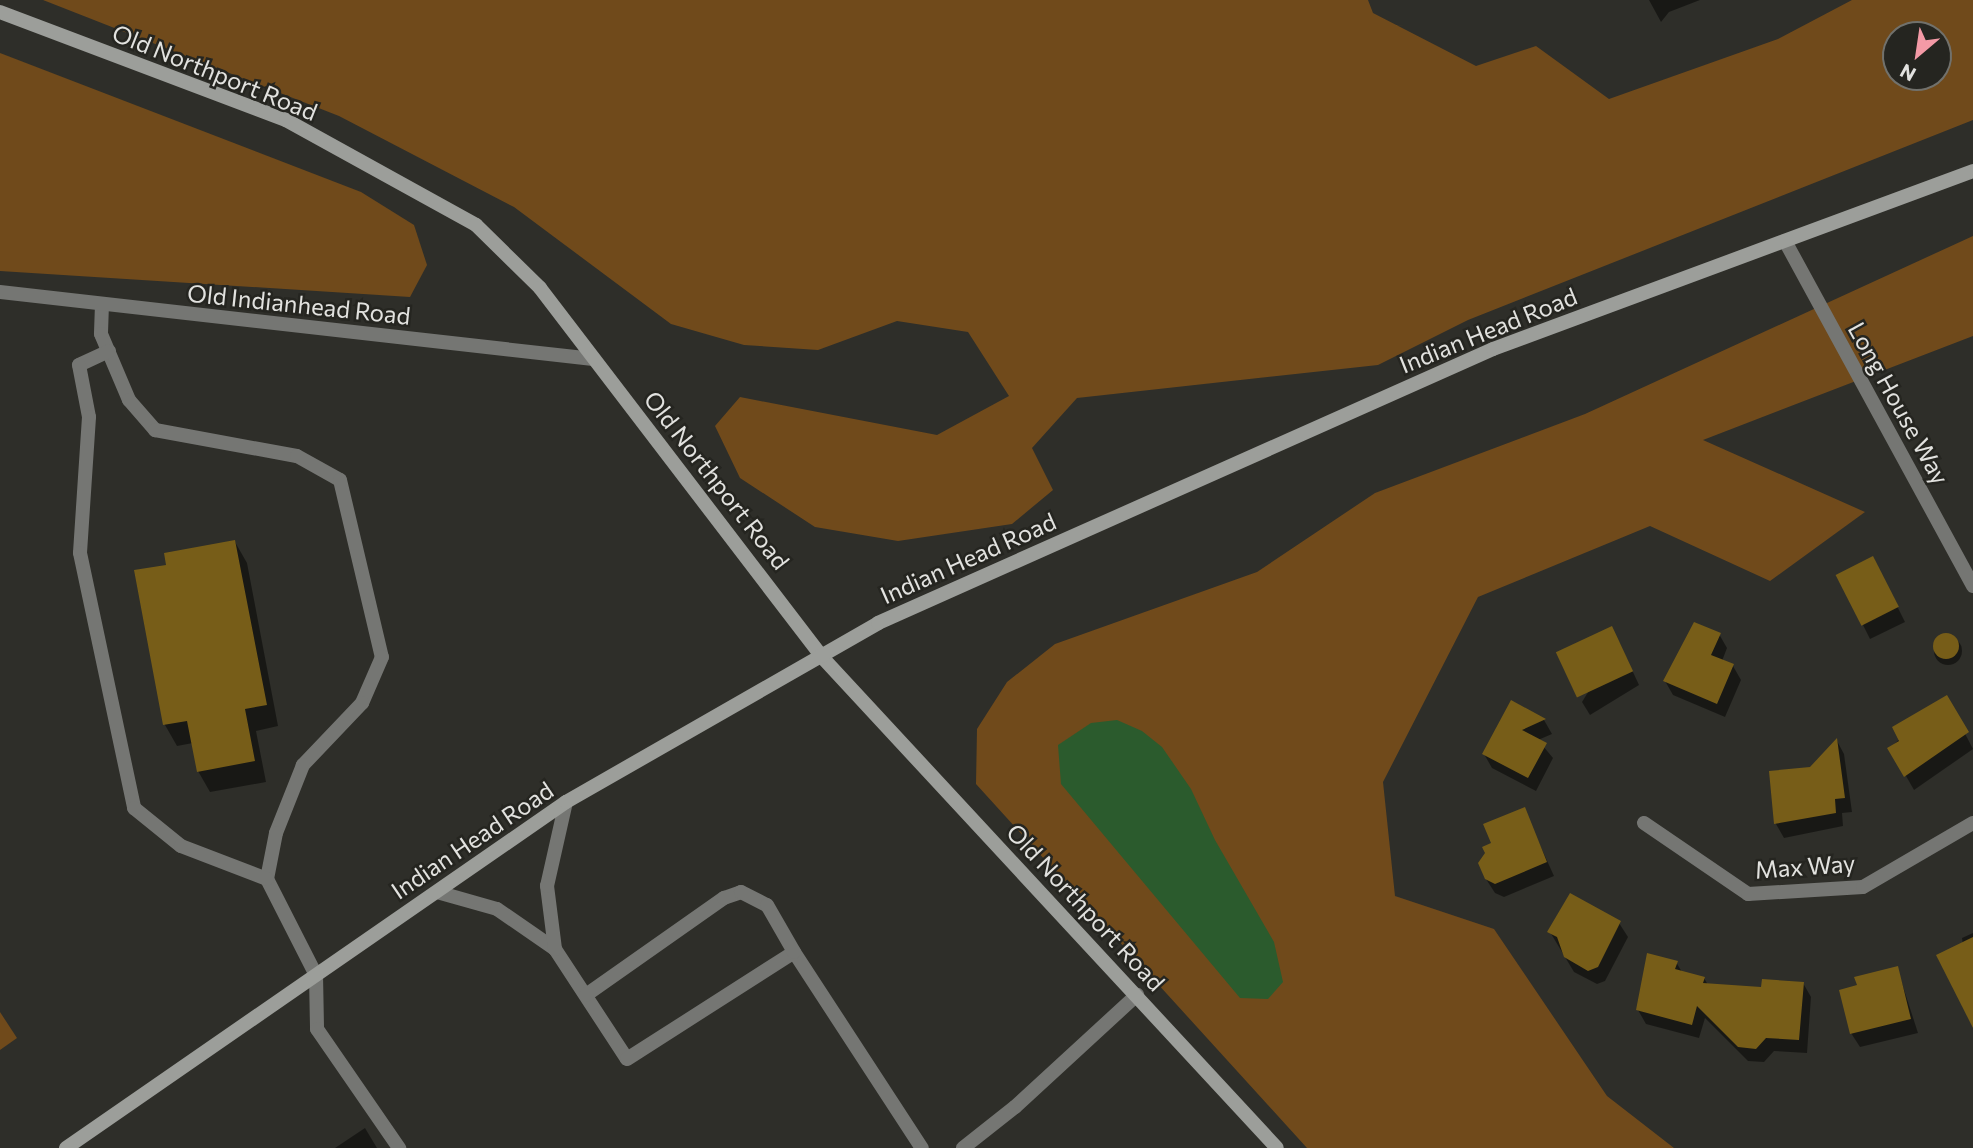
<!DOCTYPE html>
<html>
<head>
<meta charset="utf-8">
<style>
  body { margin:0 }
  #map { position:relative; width:1973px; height:1148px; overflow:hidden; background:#2e2e29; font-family:Commissioner,sans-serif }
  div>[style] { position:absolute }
  .green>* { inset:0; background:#704a1b }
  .water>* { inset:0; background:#2b5b2d }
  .shadow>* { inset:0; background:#0007 }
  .round { border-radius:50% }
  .building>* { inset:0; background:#775d18; transform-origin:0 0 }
  .service>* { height:14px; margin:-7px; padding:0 7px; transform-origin:7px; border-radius:7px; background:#757673 }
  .minor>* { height:14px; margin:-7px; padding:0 7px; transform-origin:7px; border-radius:7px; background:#757673 }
  .secondary>* { height:14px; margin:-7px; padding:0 7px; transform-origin:7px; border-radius:7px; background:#9c9e9a }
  span { translate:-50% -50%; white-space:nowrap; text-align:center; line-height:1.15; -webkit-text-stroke:5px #252520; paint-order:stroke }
  .street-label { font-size:24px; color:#e2e2df }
  .north { position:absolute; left:1882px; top:21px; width:70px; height:70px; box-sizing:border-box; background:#252520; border:2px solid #71716c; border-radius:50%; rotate:209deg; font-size:19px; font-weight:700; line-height:28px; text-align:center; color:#e2e2df }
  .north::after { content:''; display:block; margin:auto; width:24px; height:32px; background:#f49aa6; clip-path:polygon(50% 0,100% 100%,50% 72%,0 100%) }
</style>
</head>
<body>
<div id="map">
  <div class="green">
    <i style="clip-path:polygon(evenodd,43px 0,1368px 0,1373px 13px,1476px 66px,1536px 46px,1609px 99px,1778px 39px,1852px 0,1973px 0,1973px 120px,1468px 320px,1378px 365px,1077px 398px,1032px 448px,1053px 490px,1012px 524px,898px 541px,815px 527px,740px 478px,715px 426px,740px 397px,937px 435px,1009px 396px,968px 332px,897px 321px,818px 350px,744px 345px,671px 324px,514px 207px,339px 116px,43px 0,1896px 35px,1938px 35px,1938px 77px,1896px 77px,1896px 35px)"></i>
    <i style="clip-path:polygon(0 53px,361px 192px,414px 225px,427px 265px,410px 297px,0 271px)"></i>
    <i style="clip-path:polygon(1973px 236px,1973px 336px,1703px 440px,1865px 512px,1770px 581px,1650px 526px,1478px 597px,1383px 782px,1395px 896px,1494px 929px,1607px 1096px,1674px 1148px,1307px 1148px,976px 784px,977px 729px,1007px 682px,1055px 644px,1257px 572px,1375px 493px,1585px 414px)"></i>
    <i style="clip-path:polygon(0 1012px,17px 1038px,0 1050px)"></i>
  </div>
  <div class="water">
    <i style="clip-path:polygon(1117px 720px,1142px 731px,1162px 747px,1191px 789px,1215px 840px,1274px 942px,1283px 982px,1268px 999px,1240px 998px,1061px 784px,1058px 745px,1091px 723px)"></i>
  </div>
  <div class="shadow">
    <i style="clip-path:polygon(1649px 0,1700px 0,1669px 12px,1661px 22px)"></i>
    <i style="clip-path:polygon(235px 542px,247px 563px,278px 726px,256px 731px,266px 782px,210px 792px,198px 771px,193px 743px,177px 746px,165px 725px,136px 572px,168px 566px)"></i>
    <i style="clip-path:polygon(1880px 572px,1905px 622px,1870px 639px,1838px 575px)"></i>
    <i style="clip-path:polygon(1719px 634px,1727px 648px,1722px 661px,1733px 666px,1741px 680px,1725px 717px,1673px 695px,1665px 681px)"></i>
    <i class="round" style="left:1934px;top:637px;width:28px;height:28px"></i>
    <i style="clip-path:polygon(1619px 642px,1639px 685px,1590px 715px,1582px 702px)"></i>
    <i style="clip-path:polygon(1946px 697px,1973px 749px,1914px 790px,1890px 748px)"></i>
    <i style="clip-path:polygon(1511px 703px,1544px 720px,1552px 734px,1538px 740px,1553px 758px,1536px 791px,1492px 768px,1484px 754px)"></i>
    <i style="clip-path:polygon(1837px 741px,1844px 754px,1852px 812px,1842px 813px,1843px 826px,1784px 838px,1776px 824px,1771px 773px,1811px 769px)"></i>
    <i style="clip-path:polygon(1524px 810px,1554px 876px,1504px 897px,1495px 893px,1486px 879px,1493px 844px)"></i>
    <i style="clip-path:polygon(1619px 923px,1628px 937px,1605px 981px,1597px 984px,1574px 972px,1550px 932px)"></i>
    <i style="clip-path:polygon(1973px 933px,1973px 1010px,1962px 938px)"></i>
    <i style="clip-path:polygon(1676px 962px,1682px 972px,1704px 978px,1708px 985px,1763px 989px,1803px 983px,1811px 997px,1807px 1053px,1774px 1051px,1764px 1062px,1748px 1061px,1705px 1018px,1699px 1038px,1646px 1024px,1638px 1010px)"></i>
    <i style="clip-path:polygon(1897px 968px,1918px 1033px,1860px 1047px,1851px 1033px,1859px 987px)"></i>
    <i style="clip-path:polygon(365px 1128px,377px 1148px,335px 1148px)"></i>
  </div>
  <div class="building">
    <i style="clip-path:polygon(235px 540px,267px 705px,245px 709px,255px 761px,197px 772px,187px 721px,163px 725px,134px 570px,166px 565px,164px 553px)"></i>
    <i style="left:1873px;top:556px;width:57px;height:42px;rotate:63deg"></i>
    <i style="clip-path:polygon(1694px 622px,1721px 633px,1711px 655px,1734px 664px,1717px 704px,1663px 681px)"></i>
    <i style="left:1612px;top:626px;width:50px;height:62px;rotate:65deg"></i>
    <i class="round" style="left:1933px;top:633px;width:26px;height:26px"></i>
    <i style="clip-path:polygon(1947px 695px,1969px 732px,1904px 777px,1887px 748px,1899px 741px,1892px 727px)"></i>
    <i style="clip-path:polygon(1511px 700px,1546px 719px,1522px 730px,1547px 743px,1528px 778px,1482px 754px)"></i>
    <i style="clip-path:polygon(1837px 738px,1845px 798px,1835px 799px,1836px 813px,1774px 824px,1769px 771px,1810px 767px)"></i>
    <i style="clip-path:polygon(1525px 807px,1547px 862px,1495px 884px,1485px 879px,1478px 863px,1485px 853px,1482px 847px,1491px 843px,1483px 824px)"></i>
    <i style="clip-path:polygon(1570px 893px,1621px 921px,1598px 967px,1588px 971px,1564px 957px,1557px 937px,1547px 932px)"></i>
    <i style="clip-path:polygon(1973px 937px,1973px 1028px,1936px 955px)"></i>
    <i style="clip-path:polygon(1647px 953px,1678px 961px,1675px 969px,1705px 977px,1703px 983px,1761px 987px,1762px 979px,1804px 982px,1799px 1040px,1766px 1038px,1756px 1049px,1738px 1047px,1697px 1006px,1692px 1025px,1636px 1010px)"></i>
    <i style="clip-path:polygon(1898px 966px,1911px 1019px,1850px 1034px,1839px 990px,1857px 985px,1854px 977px)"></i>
  </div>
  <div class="service">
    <i style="left:102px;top:304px;width:30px;rotate:92deg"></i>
    <i style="left:101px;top:334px;width:72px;rotate:67deg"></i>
    <i style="left:129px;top:400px;width:40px;rotate:49deg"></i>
    <i style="left:155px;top:430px;width:144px;rotate:10.4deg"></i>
    <i style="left:297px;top:456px;width:49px;rotate:29.2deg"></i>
    <i style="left:340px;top:480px;width:182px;rotate:76.7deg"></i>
    <i style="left:382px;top:657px;width:50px;rotate:113.5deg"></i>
    <i style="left:362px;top:703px;width:86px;rotate:133.6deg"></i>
    <i style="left:303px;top:765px;width:73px;rotate:111.7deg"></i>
    <i style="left:276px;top:833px;width:47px;rotate:101.1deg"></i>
    <i style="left:267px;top:879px;width:108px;rotate:63deg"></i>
    <i style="left:316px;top:975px;width:54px;rotate:88.9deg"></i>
    <i style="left:317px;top:1029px;width:145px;rotate:55.4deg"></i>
    <i style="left:109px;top:351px;width:33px;rotate:155deg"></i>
    <i style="left:79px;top:365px;width:53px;rotate:79.1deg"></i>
    <i style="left:89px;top:417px;width:136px;rotate:93.8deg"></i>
    <i style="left:80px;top:553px;width:261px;rotate:78deg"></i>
    <i style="left:134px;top:808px;width:60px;rotate:39deg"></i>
    <i style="left:181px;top:846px;width:92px;rotate:21deg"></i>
    <i style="left:437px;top:892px;width:62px;rotate:15.8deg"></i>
    <i style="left:497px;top:909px;width:70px;rotate:34.6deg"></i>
    <i style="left:555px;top:949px;width:131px;rotate:56.8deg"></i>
    <i style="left:627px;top:1059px;width:198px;rotate:-32.6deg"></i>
    <i style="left:794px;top:952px;width:234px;rotate:56.9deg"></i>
    <i style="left:555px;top:949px;width:64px;rotate:-97.2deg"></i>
    <i style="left:547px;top:886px;width:86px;rotate:-77.3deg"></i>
    <i style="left:586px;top:995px;width:169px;rotate:-35.1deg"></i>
    <i style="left:724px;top:898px;width:18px;rotate:-19deg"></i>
    <i style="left:741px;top:892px;width:29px;rotate:27deg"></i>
    <i style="left:767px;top:905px;width:54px;rotate:60.1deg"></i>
    <i style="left:963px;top:1148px;width:66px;rotate:-38.3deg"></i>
    <i style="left:1015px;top:1107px;width:166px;rotate:-42.6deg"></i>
  </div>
  <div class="minor">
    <i style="left:1785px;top:241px;width:393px;rotate:61.4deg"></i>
    <i style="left:0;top:292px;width:597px;rotate:6.45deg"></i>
    <i style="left:1644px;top:823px;width:126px;rotate:34.3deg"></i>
    <i style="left:1748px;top:894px;width:115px;rotate:-3.5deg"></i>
    <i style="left:1863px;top:887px;width:127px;rotate:-30.2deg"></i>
  </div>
  <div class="secondary">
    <i style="left:0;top:12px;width:306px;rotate:20.7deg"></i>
    <i style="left:286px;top:120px;width:217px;rotate:28.9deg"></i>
    <i style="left:476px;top:225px;width:90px;rotate:44.5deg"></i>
    <i style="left:540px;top:288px;width:464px;rotate:52.6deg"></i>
    <i style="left:822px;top:657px;width:669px;rotate:47.18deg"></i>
    <i style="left:66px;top:1148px;width:608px;rotate:-34.68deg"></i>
    <i style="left:566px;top:802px;width:360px;rotate:-29.8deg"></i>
    <i style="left:878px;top:623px;width:673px;rotate:-24.01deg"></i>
    <i style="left:1493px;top:349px;width:512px;rotate:-20.35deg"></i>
  </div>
  <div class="street-label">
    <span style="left:215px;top:72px;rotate:22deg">Old Northport Road</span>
    <span style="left:299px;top:304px;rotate:6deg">Old Indianhead Road</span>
    <span style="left:1488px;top:330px;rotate:-22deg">Indian Head Road</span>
    <span style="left:1899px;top:403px;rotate:61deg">Long House Way</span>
    <span style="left:717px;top:480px;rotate:52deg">Old Northport Road</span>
    <span style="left:968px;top:558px;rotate:-24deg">Indian Head Road</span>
    <span style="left:472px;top:840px;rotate:-34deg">Indian Head Road</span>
    <span style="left:1805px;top:866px;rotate:-4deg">Max Way</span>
    <span style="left:1086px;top:907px;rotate:47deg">Old Northport Road</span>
  </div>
  <div class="north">N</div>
</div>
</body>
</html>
